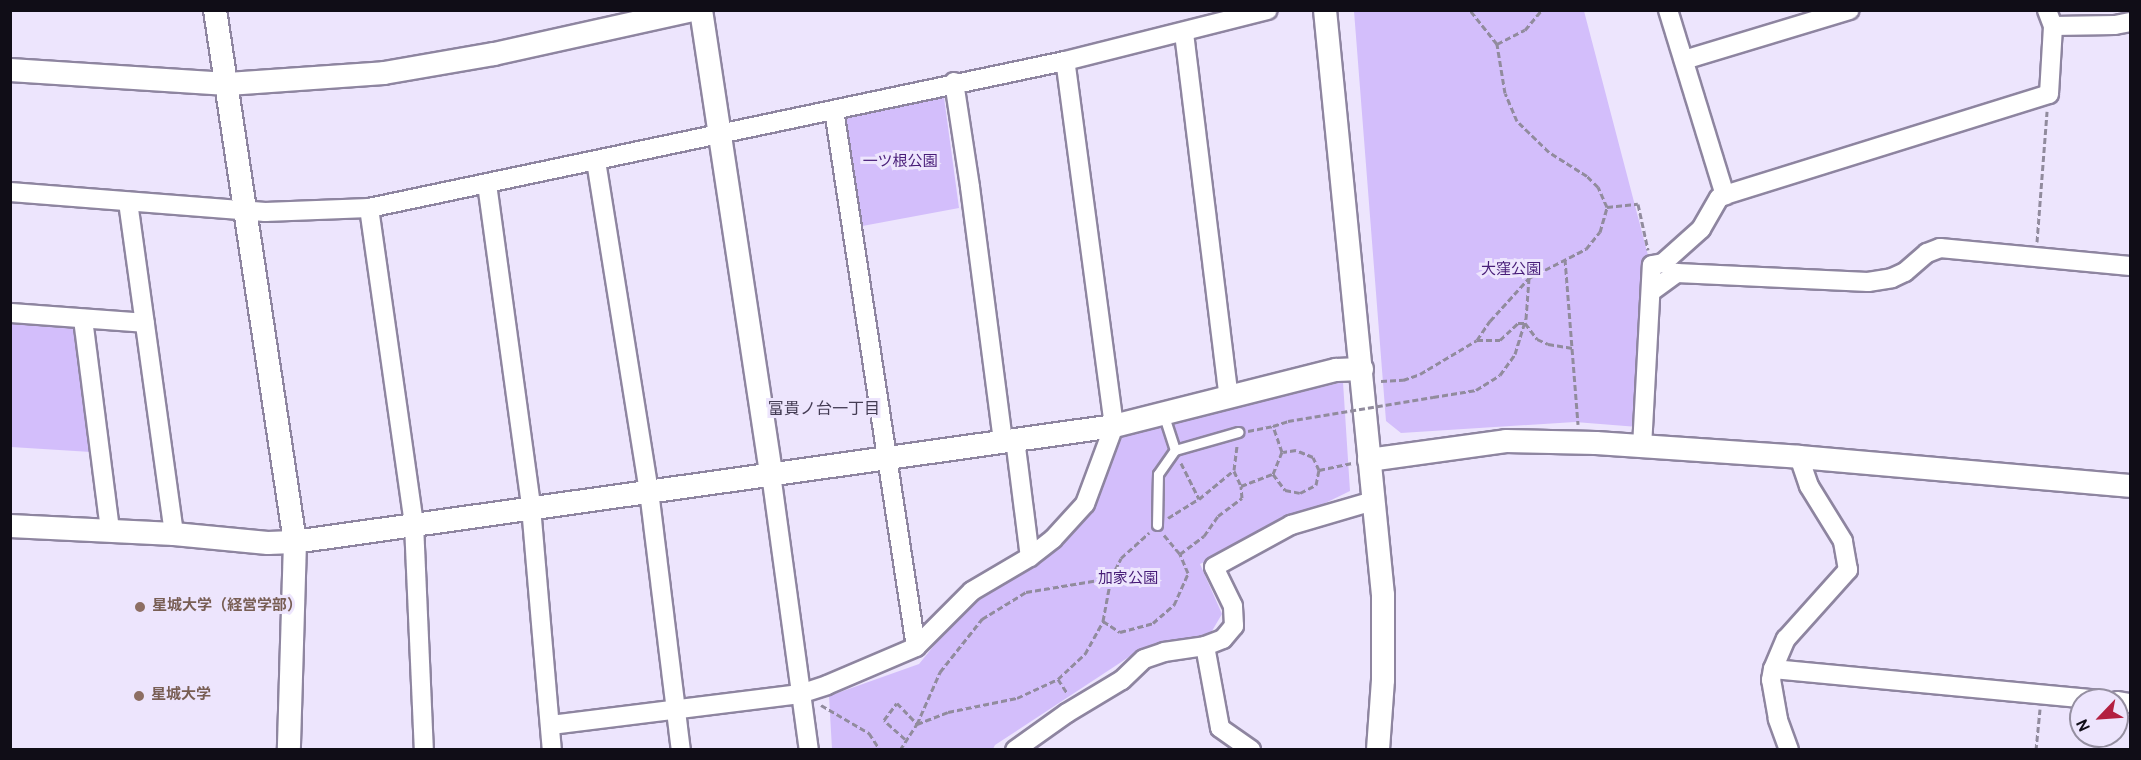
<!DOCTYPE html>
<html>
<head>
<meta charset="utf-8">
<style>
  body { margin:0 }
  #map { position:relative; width:2141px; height:760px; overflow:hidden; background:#ede5fd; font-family:Overpass,"Noto Sans JP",sans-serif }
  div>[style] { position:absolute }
  .green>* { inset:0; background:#d3befb }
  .path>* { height:3px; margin-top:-1.5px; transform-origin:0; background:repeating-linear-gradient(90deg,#918b9d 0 6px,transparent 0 9px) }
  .roads { filter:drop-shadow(2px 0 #8e85a0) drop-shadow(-2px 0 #8e85a0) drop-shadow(0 2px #8e85a0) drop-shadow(0 -2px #8e85a0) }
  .service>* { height:9px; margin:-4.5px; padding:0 4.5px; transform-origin:4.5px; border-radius:4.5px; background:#fff }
  .minor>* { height:18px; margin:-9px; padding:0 9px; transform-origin:9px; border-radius:9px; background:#fff }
  .tertiary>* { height:22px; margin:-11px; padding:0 11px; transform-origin:11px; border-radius:11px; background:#fff }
  .path-bridge>* { height:3px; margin-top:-1.5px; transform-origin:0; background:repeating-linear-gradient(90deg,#918b9d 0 6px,transparent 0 9px) }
  .dots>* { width:16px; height:16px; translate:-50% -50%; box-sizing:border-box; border:3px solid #ede5fd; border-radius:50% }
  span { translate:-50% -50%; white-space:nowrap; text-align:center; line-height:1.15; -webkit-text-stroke:6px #ede5fd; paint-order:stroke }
  .park-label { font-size:15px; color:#471c77 }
  .education-label { font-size:15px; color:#785e54; font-weight:700 }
  .left { translate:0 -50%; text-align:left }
  .neighbourhood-label { font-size:16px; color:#443c54 }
  .frame { position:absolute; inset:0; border:12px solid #100d17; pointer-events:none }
  .north { position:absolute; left:2069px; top:688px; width:60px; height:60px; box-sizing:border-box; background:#ede5fd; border:2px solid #958fa1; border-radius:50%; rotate:245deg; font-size:16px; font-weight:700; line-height:24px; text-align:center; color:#100d17 }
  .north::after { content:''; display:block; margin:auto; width:21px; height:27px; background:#b32041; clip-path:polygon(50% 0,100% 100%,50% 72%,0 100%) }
</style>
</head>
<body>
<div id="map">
  <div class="green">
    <i style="clip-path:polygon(1354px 11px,1584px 11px,1649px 259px,1638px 427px,1575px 422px,1401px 433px,1386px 421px)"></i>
    <i style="clip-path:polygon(943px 90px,959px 208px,857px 227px,841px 118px)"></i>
    <i style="clip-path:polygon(10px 313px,78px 318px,91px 452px,11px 447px)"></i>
    <i style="clip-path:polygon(1343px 382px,1350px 491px,1200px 564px,1222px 614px,1209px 636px,1132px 655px,995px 745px,993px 749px,832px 749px,829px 696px,919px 664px,963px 610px,1026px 571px,1068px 536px,1092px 506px,1117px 437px)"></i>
  </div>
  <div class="path">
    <i style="left:1497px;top:44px;width:31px;rotate:-27deg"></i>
    <i style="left:1525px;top:30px;width:26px;rotate:-50deg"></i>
    <i style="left:1607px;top:207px;width:31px;rotate:-6deg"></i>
    <i style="left:1638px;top:204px;width:47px;rotate:77.7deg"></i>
    <i style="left:2037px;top:242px;width:131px;rotate:-85.6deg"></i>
    <i style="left:1565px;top:259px;width:166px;rotate:85.5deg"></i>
    <i style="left:1477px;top:340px;width:23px"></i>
    <i style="left:1500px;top:340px;width:25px;rotate:-43deg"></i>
    <i style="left:1518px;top:323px;width:7px"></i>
    <i style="left:1525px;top:323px;width:20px;rotate:53deg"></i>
    <i style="left:1537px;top:339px;width:12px;rotate:24deg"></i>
    <i style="left:1548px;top:344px;width:25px;rotate:9deg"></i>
    <i style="left:1381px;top:381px;width:22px;rotate:-3deg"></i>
    <i style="left:1403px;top:380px;width:18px;rotate:-19deg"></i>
    <i style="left:1420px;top:374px;width:66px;rotate:-30.8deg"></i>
    <i style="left:1477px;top:340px;width:23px;rotate:-56deg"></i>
    <i style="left:1490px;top:321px;width:58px;rotate:-47.8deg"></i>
    <i style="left:1433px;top:397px;width:44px;rotate:-9.2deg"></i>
    <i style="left:1476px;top:390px;width:28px;rotate:-32deg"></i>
    <i style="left:1500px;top:375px;width:26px;rotate:-54deg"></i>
    <i style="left:1515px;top:354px;width:37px;rotate:-73deg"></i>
    <i style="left:1526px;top:319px;width:41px;rotate:-85.8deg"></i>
    <i style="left:1529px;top:278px;width:64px;rotate:-27deg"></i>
    <i style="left:1586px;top:249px;width:22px;rotate:-51deg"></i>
    <i style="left:1600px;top:232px;width:26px;rotate:-74deg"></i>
    <i style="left:1607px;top:207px;width:22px;rotate:-114deg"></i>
    <i style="left:1598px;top:187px;width:16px;rotate:-135deg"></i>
    <i style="left:1587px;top:176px;width:45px;rotate:-147.7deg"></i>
    <i style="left:1549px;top:152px;width:45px;rotate:-135.9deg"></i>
    <i style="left:1517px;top:121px;width:30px;rotate:-113deg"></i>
    <i style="left:1505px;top:93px;width:50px;rotate:-99.3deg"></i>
    <i style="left:1497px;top:44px;width:43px;rotate:-128.5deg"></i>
    <i style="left:1248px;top:431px;width:25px;rotate:-11deg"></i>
    <i style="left:1181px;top:463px;width:40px;rotate:63.4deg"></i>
    <i style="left:1319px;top:470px;width:35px;rotate:-12deg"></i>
    <i style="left:1234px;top:471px;width:17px;rotate:65deg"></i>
    <i style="left:1273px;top:474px;width:20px;rotate:53deg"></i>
    <i style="left:1285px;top:490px;width:15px;rotate:11deg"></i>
    <i style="left:1300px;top:493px;width:18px;rotate:-27deg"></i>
    <i style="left:1316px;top:485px;width:15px;rotate:-79deg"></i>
    <i style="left:1319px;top:470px;width:14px;rotate:-115deg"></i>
    <i style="left:1313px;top:457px;width:18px;rotate:-158deg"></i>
    <i style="left:1296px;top:450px;width:13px;rotate:171deg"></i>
    <i style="left:1168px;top:518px;width:36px;rotate:-32deg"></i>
    <i style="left:1199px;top:499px;width:45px;rotate:-39.6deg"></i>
    <i style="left:1234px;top:470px;width:26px;rotate:-83deg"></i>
    <i style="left:1164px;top:535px;width:25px;rotate:50deg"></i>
    <i style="left:1103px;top:621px;width:44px;rotate:-79.5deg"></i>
    <i style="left:1058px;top:679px;width:17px;rotate:57deg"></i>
    <i style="left:821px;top:705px;width:56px;rotate:30.3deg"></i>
    <i style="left:869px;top:733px;width:20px;rotate:57deg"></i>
    <i style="left:905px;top:739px;width:28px;rotate:-138deg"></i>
    <i style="left:884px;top:720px;width:21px;rotate:-53deg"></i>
    <i style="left:897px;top:703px;width:29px;rotate:46deg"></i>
    <i style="left:917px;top:724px;width:57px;rotate:-66.1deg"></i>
    <i style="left:940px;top:672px;width:68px;rotate:-51.6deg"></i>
    <i style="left:982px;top:619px;width:52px;rotate:-31.5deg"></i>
    <i style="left:1026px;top:592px;width:86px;rotate:-9.4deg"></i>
    <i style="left:1111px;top:578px;width:22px;rotate:-63deg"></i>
    <i style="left:1121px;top:558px;width:38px;rotate:-42deg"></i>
    <i style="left:900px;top:750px;width:31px;rotate:-57deg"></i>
    <i style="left:917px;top:724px;width:33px;rotate:-21deg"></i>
    <i style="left:948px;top:712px;width:70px;rotate:-11.5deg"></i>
    <i style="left:1017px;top:698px;width:45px;rotate:-24.9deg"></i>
    <i style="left:1058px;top:679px;width:37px;rotate:-43deg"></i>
    <i style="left:1085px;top:654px;width:38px;rotate:-61deg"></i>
    <i style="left:1103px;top:621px;width:20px;rotate:33deg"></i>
    <i style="left:1120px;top:632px;width:34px;rotate:-15deg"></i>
    <i style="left:1153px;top:623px;width:28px;rotate:-41deg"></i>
    <i style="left:1174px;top:605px;width:35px;rotate:-66deg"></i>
    <i style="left:1188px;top:573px;width:21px;rotate:-113deg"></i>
    <i style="left:1180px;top:554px;width:30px;rotate:-37deg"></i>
    <i style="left:1204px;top:536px;width:24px;rotate:-55deg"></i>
    <i style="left:1218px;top:516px;width:30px;rotate:-37deg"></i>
    <i style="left:1242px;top:498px;width:12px;rotate:-95deg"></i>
    <i style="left:1241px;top:486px;width:34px;rotate:-21deg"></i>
    <i style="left:1273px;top:474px;width:24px;rotate:-68deg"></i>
    <i style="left:1282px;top:452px;width:28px;rotate:-109deg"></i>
    <i style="left:1273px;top:426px;width:16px;rotate:-18deg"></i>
    <i style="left:2036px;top:750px;width:41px;rotate:-84.4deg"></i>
  </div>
  <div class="roads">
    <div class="service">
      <i style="left:1175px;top:450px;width:66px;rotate:-15.9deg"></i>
      <i style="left:1157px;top:525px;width:51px;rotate:-88.9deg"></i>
      <i style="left:1158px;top:474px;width:29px;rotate:-55deg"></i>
      <i style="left:1175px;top:450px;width:38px;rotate:-108deg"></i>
    </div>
    <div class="minor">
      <i style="left:1668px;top:10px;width:194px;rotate:72.9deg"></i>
      <i style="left:2053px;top:26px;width:62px;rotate:-0.9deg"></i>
      <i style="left:2115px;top:25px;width:15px;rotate:-11deg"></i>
      <i style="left:1184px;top:33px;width:367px;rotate:83deg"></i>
      <i style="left:1684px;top:60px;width:173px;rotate:-16.8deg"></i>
      <i style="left:954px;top:82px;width:106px;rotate:81.3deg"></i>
      <i style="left:970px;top:187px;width:257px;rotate:82.6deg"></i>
      <i style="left:834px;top:110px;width:543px;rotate:81.32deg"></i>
      <i style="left:596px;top:161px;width:334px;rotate:80.9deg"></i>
      <i style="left:649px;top:491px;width:261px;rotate:83deg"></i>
      <i style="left:487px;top:184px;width:326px;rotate:82.2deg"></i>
      <i style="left:531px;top:507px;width:244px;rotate:85.1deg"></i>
      <i style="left:10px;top:192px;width:256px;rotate:4.5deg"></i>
      <i style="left:265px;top:212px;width:104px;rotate:-2.2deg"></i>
      <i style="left:369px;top:208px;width:711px;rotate:-11.93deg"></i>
      <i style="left:1065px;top:61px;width:209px;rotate:-14.1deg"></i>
      <i style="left:128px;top:202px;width:335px;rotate:82.1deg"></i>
      <i style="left:369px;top:208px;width:319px;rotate:81.9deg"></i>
      <i style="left:414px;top:524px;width:226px;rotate:87.5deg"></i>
      <i style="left:1652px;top:291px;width:31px;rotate:-36deg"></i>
      <i style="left:1677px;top:273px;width:191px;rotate:2.7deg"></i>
      <i style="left:1868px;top:282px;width:24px;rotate:-9deg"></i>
      <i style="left:1892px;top:278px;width:14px;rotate:-25deg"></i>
      <i style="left:1905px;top:272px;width:29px;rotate:-41deg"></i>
      <i style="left:1927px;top:253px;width:14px;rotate:-21deg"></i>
      <i style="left:1940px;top:248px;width:191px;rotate:5.4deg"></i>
      <i style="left:10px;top:313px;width:135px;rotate:4.2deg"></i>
      <i style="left:83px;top:319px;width:214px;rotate:82.7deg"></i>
      <i style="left:1015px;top:439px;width:119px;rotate:82.8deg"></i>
      <i style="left:1642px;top:447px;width:182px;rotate:-86.9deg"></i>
      <i style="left:1652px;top:265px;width:11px;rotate:-10deg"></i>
      <i style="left:1663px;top:263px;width:51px;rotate:-41.8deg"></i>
      <i style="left:1701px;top:229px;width:36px;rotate:-60deg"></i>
      <i style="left:1719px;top:198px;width:7px;rotate:-27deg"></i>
      <i style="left:1725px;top:195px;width:339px;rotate:-17.3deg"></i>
      <i style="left:2049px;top:94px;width:68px;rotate:-86.6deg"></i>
      <i style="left:2053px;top:26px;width:17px;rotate:-111deg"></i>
      <i style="left:771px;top:474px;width:279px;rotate:82.2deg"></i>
      <i style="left:1205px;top:646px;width:83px;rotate:79.6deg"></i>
      <i style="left:1220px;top:728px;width:38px;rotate:35deg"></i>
      <i style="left:1773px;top:669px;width:329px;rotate:5.4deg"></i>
      <i style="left:2117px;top:701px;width:13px;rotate:9deg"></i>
      <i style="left:551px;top:725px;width:251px;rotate:-7.1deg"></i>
      <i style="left:800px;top:694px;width:28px;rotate:-18deg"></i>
      <i style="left:827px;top:685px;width:97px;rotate:-23.1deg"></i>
      <i style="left:916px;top:647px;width:79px;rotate:-45deg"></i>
      <i style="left:972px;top:591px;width:67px;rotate:-30.4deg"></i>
      <i style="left:1030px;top:557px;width:29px;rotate:-38deg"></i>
      <i style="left:1053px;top:539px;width:47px;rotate:-47.6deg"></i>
      <i style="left:1085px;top:504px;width:83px;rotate:-69.6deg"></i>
      <i style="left:1114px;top:426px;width:368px;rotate:-97.6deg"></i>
      <i style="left:1015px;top:750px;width:64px;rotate:-35.4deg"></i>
      <i style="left:1067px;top:713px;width:64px;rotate:-31deg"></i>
      <i style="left:1122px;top:680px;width:30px;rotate:-44deg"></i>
      <i style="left:1144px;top:659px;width:21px;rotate:-19deg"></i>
      <i style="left:1164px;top:652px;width:41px;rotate:-8.3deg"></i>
      <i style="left:1205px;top:646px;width:19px;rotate:-21deg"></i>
      <i style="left:1223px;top:639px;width:17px;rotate:-50deg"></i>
      <i style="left:1234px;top:626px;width:20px;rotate:-93deg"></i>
      <i style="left:1233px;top:606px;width:43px;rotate:-116deg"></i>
      <i style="left:1214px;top:567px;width:88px;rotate:-28.6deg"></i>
      <i style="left:1291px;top:525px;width:85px;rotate:-16.3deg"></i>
      <i style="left:1789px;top:750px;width:33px;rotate:-110deg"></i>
      <i style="left:1778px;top:719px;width:40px;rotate:-100deg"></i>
      <i style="left:1771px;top:680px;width:11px;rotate:-80deg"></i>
      <i style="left:1773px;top:669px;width:33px;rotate:-67deg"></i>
      <i style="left:1786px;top:639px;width:93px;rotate:-48.1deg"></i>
      <i style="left:1848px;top:570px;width:29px;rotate:-100deg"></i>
      <i style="left:1843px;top:541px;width:65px;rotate:-121.7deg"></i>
      <i style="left:1809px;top:486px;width:31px;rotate:-109deg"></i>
    </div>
    <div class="tertiary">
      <i style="left:215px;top:10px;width:538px;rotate:81.45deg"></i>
      <i style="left:295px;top:542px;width:208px;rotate:91.7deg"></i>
      <i style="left:701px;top:10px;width:469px;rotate:81.4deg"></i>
      <i style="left:1325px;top:10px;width:588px;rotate:84.34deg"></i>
      <i style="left:1383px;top:595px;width:85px;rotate:90deg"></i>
      <i style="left:1383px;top:680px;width:70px;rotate:94.1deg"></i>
      <i style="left:10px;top:70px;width:218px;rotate:3.7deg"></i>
      <i style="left:228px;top:84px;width:156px;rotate:-4deg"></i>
      <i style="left:384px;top:73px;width:112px;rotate:-9.8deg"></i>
      <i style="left:494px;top:54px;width:204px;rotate:-12.5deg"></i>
      <i style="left:1369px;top:460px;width:138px;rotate:-7.9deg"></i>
      <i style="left:1506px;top:441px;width:90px;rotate:1.3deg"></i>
      <i style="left:1596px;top:443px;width:203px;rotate:3.9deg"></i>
      <i style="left:1799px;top:457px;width:332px;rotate:5deg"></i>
      <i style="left:10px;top:526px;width:164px;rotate:2.8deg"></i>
      <i style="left:174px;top:534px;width:94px;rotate:5.5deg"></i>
      <i style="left:268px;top:543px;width:26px;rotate:-2deg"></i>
      <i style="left:294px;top:542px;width:828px;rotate:-8.05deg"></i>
      <i style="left:1114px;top:426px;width:229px;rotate:-14.2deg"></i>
      <i style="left:1336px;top:370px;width:26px;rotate:-2deg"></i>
    </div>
  </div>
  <div class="path-bridge">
    <i style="left:1288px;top:421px;width:147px;rotate:-9.4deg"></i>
  </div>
  <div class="dots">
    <i style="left:140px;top:607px;background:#8d6e63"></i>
    <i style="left:139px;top:696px;background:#8d6e63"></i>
  </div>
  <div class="park-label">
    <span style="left:900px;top:163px">一ツ根公園</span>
    <span style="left:1511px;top:271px">大窪公園</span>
    <span style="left:1128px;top:580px">加家公園</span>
  </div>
  <div class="education-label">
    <span class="left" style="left:152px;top:607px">星城大学（経営学部）</span>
    <span class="left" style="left:151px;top:696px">星城大学</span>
  </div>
  <div class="neighbourhood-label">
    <span style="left:824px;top:410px">富貴ノ台一丁目</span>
  </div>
  <div class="frame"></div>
  <div class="north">N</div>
</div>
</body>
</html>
